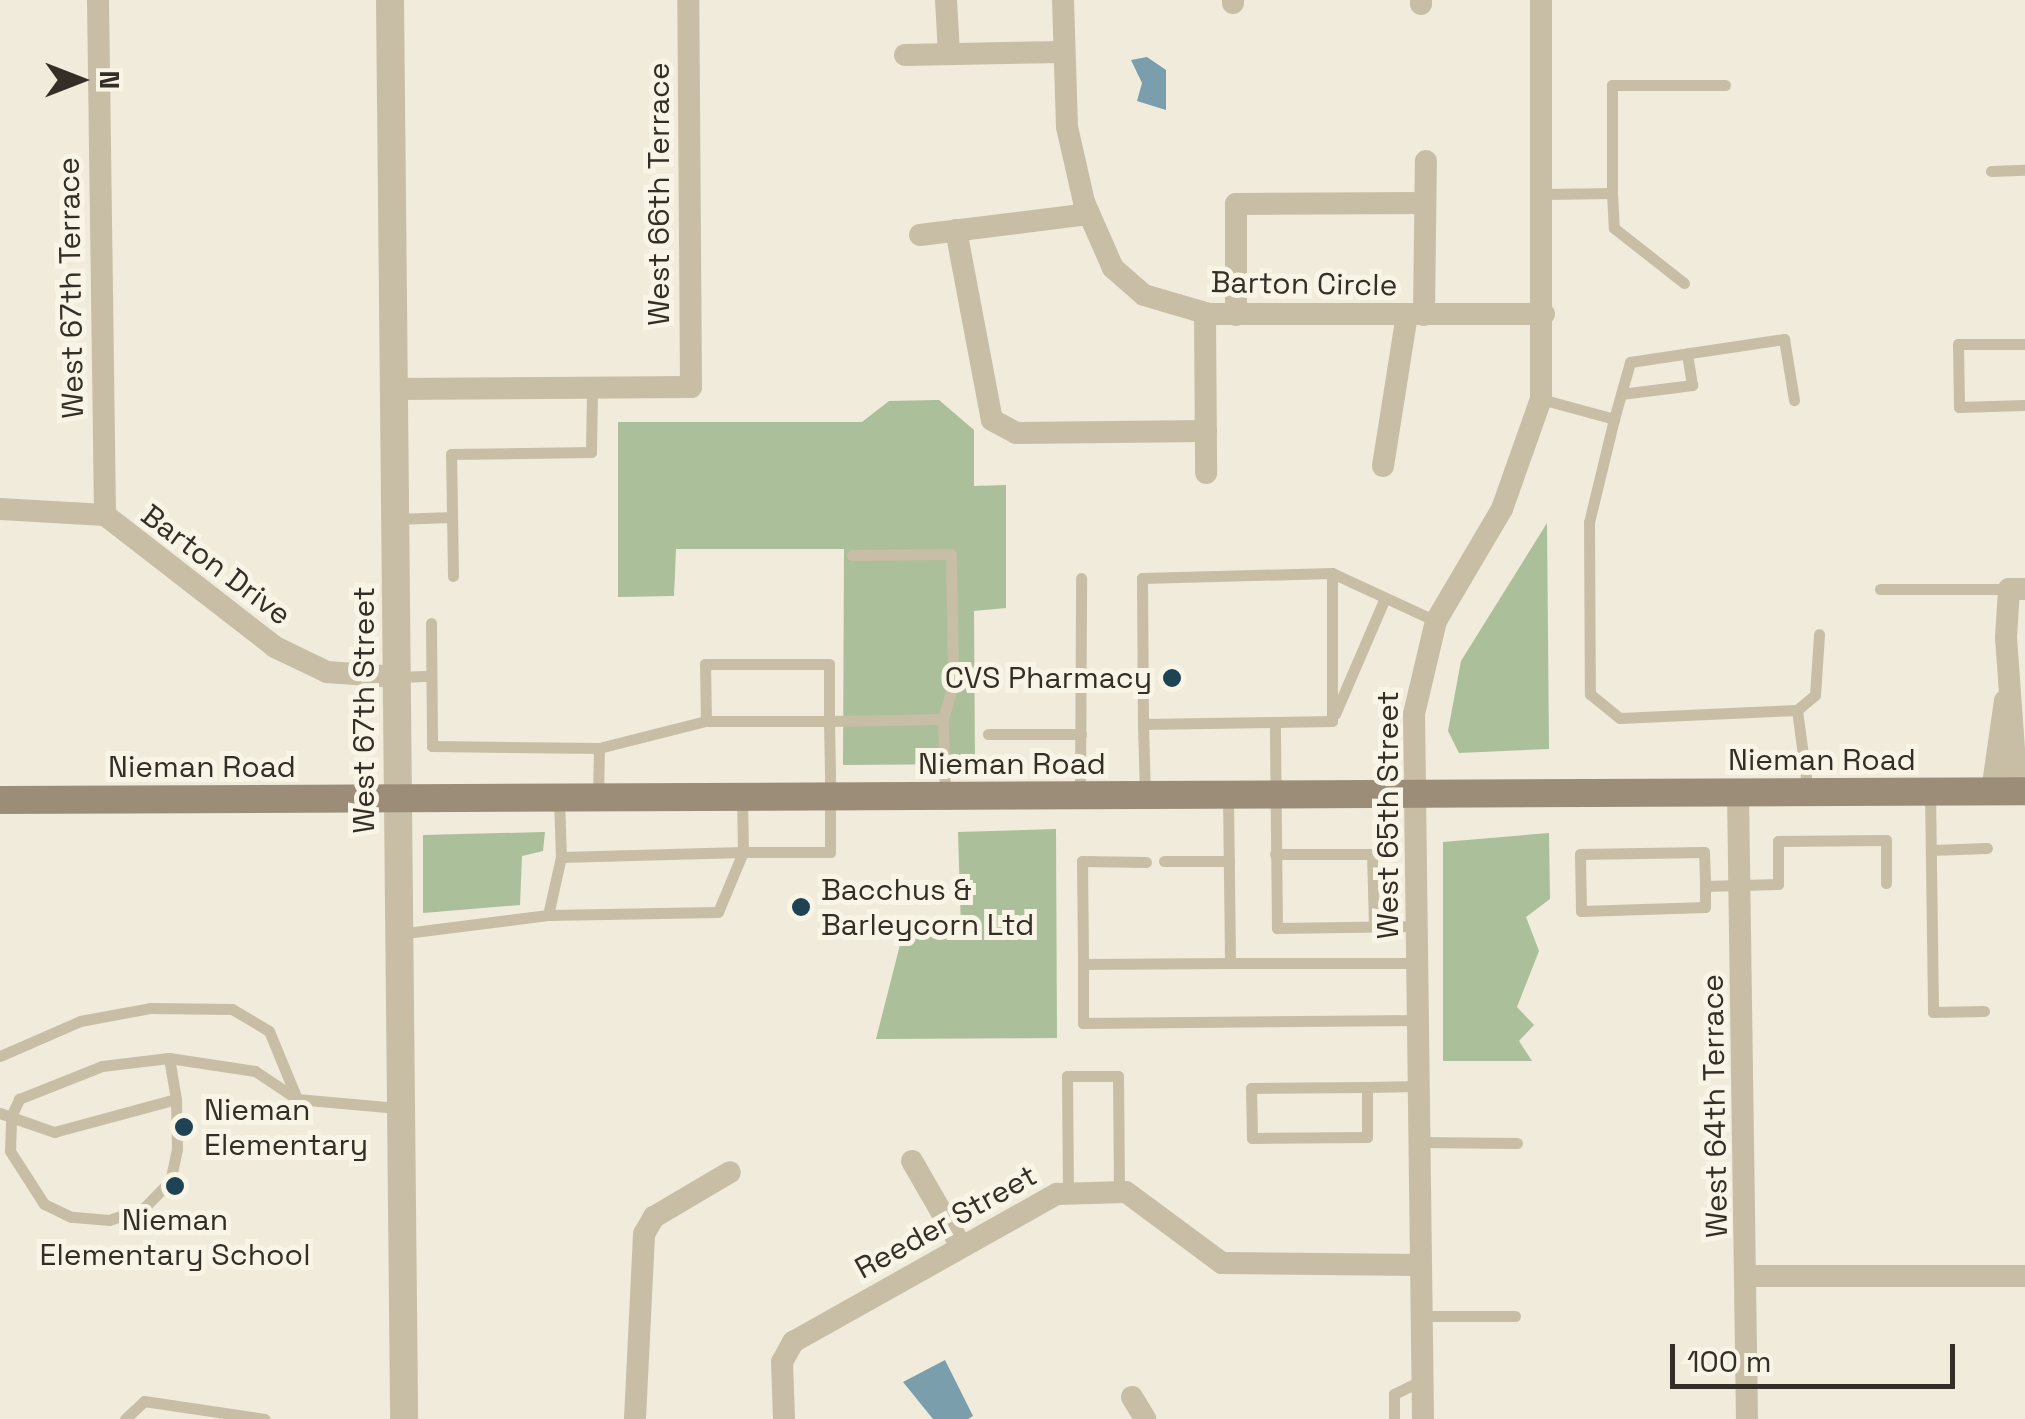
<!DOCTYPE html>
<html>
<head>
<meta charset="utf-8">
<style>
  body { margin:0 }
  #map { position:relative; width:2025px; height:1419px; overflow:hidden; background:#f0ebda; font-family:"Space Grotesk",sans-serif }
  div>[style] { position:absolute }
  .green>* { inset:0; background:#aabf9a }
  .water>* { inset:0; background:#7a9eac }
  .service>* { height:11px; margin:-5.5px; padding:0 5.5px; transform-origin:5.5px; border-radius:5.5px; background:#c8bea6 }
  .minor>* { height:22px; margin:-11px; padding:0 11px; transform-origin:11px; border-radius:11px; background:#c8bea6 }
  .tertiary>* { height:28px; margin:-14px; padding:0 14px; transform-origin:14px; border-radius:14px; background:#c8bea6 }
  .secondary>* { height:28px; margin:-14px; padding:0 14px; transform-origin:14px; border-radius:14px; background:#9b8d78 }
  .dots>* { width:28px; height:28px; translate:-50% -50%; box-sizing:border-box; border:5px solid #f8f4e6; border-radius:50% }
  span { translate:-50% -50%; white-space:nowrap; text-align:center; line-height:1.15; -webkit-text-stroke:10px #f8f4e6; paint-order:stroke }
  .street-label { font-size:30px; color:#342e27 }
  .poi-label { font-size:30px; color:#342e27 }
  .right { translate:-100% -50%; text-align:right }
  .left { translate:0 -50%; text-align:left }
  .north { position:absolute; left:30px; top:30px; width:100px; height:100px; -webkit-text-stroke:8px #f8f4e6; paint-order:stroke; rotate:90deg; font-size:28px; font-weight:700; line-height:40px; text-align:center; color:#342e27 }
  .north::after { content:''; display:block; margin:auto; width:35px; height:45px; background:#342e27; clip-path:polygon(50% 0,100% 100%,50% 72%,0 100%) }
  .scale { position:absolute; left:1670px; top:1344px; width:285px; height:45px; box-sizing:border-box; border:5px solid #342e27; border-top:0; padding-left:12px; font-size:30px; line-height:35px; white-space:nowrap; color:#342e27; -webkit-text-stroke:8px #f8f4e6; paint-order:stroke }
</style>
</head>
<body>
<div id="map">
  <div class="green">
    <i style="clip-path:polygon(939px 400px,974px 430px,974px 486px,1006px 485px,1006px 608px,974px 611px,975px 764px,843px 765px,844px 549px,676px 549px,674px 596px,618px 597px,618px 422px,862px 422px,889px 401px)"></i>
    <i style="clip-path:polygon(1547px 523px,1549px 749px,1459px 753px,1448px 731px,1461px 661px)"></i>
    <i style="clip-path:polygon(1056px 829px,1057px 1038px,876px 1039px,903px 933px,961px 929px,958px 832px)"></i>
    <i style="clip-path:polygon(545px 832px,543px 851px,522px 856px,520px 905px,423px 913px,423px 835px)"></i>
    <i style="clip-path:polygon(1549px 833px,1550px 899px,1526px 917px,1539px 951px,1517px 1007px,1534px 1025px,1519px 1041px,1532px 1061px,1443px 1061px,1443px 842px)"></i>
  </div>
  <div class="water">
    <i style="clip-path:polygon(1147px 57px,1166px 70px,1166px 110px,1137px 101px,1142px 83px,1131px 60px)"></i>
    <i style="clip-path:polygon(945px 1360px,973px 1416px,968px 1419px,933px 1419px,903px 1382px)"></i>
  </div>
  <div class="service">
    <i style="left:1991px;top:171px;width:34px;rotate:-2deg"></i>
    <i style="left:1612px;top:193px;width:108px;rotate:-90deg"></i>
    <i style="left:1612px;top:85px;width:113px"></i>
    <i style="left:1543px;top:194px;width:69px;rotate:-0.8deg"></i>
    <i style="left:1612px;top:193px;width:35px;rotate:87deg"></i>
    <i style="left:1614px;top:228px;width:89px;rotate:38.2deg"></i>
    <i style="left:2025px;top:344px;width:67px;rotate:180deg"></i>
    <i style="left:1958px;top:344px;width:63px;rotate:89.1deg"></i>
    <i style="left:1959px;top:407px;width:66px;rotate:-1.7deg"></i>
    <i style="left:1621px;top:394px;width:72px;rotate:-7.2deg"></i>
    <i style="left:1692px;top:385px;width:32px;rotate:-99deg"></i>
    <i style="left:1541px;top:399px;width:76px;rotate:15.3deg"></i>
    <i style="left:1614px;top:419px;width:106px;rotate:103.6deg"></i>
    <i style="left:1589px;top:522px;width:172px;rotate:89.7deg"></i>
    <i style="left:1590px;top:694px;width:38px;rotate:39deg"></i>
    <i style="left:1620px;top:718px;width:177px;rotate:-2.6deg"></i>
    <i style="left:1797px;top:710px;width:83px;rotate:82.4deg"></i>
    <i style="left:1614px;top:419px;width:59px;rotate:-74.3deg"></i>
    <i style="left:1630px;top:362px;width:156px;rotate:-8.5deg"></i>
    <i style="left:1784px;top:339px;width:62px;rotate:80.7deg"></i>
    <i style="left:396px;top:519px;width:56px;rotate:-2deg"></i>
    <i style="left:852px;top:555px;width:99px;rotate:-0.6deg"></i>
    <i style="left:951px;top:554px;width:130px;rotate:89.1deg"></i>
    <i style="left:953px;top:684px;width:36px;rotate:106deg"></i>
    <i style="left:453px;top:576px;width:122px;rotate:-90.9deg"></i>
    <i style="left:451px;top:454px;width:140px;rotate:-0.8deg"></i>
    <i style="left:591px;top:452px;width:65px;rotate:-89.1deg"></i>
    <i style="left:1880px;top:589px;width:129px"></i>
    <i style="left:431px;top:623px;width:123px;rotate:89.5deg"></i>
    <i style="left:432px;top:746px;width:167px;rotate:0.7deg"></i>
    <i style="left:397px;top:677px;width:34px;rotate:-2deg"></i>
    <i style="left:1797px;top:710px;width:23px;rotate:-40deg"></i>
    <i style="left:1815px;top:695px;width:61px;rotate:-86.2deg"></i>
    <i style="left:1335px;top:714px;width:126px;rotate:-66.7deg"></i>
    <i style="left:1275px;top:722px;width:132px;rotate:179.1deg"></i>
    <i style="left:1143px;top:724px;width:146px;rotate:-90.4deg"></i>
    <i style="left:1142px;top:578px;width:190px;rotate:-1.5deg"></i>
    <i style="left:1143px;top:724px;width:71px;rotate:88.4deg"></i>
    <i style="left:988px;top:734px;width:93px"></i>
    <i style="left:1930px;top:792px;width:220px;rotate:89.2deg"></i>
    <i style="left:1933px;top:1012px;width:51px;rotate:-1.1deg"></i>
    <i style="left:1228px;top:795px;width:168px;rotate:89.3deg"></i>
    <i style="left:1230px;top:963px;width:187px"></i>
    <i style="left:1080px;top:796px;width:218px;rotate:-89.7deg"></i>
    <i style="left:559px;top:798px;width:59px;rotate:88.1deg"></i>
    <i style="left:561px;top:857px;width:182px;rotate:-1.6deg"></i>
    <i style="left:743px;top:852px;width:55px;rotate:-91deg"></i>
    <i style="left:598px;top:798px;width:50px;rotate:-88.9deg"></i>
    <i style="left:599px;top:748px;width:110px;rotate:-14.2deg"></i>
    <i style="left:1931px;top:850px;width:56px;rotate:-2deg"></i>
    <i style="left:1275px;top:854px;width:97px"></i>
    <i style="left:1372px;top:854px;width:73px;rotate:88.4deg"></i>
    <i style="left:1164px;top:861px;width:65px"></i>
    <i style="left:1146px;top:862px;width:64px;rotate:-179.1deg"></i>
    <i style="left:1082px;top:861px;width:103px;rotate:89.4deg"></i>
    <i style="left:1083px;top:964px;width:147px;rotate:-0.4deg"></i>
    <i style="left:1705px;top:886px;width:21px;rotate:90deg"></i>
    <i style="left:1705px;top:907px;width:124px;rotate:178.2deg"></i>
    <i style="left:1581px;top:911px;width:57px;rotate:-91deg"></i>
    <i style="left:1580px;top:854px;width:124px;rotate:-0.9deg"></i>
    <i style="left:1704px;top:852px;width:34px;rotate:88deg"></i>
    <i style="left:1705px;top:886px;width:73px;rotate:-1.6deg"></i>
    <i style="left:1778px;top:884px;width:43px;rotate:-90deg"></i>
    <i style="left:1778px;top:841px;width:108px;rotate:-0.5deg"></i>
    <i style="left:1886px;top:840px;width:43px;rotate:90deg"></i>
    <i style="left:548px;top:915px;width:170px;rotate:-1deg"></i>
    <i style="left:718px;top:912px;width:65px;rotate:-67.4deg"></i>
    <i style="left:743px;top:852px;width:87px"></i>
    <i style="left:830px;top:852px;width:79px;rotate:-90deg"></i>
    <i style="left:830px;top:773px;width:52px;rotate:-91.1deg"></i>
    <i style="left:829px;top:721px;width:57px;rotate:-90deg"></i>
    <i style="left:829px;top:664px;width:124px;rotate:180deg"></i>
    <i style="left:705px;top:664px;width:57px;rotate:89deg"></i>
    <i style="left:706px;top:721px;width:123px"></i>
    <i style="left:829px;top:721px;width:114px;rotate:-1deg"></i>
    <i style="left:943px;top:719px;width:77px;rotate:88.5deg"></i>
    <i style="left:1416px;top:926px;width:139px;rotate:179.2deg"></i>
    <i style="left:1277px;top:928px;width:206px;rotate:-90.6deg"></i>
    <i style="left:1275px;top:722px;width:57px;rotate:-1deg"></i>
    <i style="left:1332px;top:721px;width:148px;rotate:-90deg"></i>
    <i style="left:1332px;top:573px;width:115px;rotate:24.8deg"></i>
    <i style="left:398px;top:934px;width:151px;rotate:-7.2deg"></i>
    <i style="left:548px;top:915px;width:59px;rotate:-77.4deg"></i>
    <i style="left:1083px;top:964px;width:59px;rotate:90deg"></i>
    <i style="left:1083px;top:1023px;width:335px;rotate:-0.5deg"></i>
    <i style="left:0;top:1056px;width:87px;rotate:-23.6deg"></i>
    <i style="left:80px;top:1021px;width:71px;rotate:-10.5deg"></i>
    <i style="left:150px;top:1008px;width:82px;rotate:0.7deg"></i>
    <i style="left:232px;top:1009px;width:43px;rotate:30.7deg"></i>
    <i style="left:269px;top:1031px;width:74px;rotate:67.6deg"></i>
    <i style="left:169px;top:1058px;width:42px;rotate:80.3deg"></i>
    <i style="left:176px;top:1099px;width:50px;rotate:88.9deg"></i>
    <i style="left:177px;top:1149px;width:33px;rotate:102deg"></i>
    <i style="left:170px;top:1181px;width:37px;rotate:134deg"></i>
    <i style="left:144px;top:1208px;width:37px;rotate:161deg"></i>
    <i style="left:109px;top:1220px;width:38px;rotate:-175deg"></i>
    <i style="left:71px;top:1217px;width:30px;rotate:-154deg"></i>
    <i style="left:44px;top:1204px;width:63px;rotate:-122.7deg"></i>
    <i style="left:10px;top:1151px;width:34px;rotate:-88deg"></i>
    <i style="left:11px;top:1117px;width:46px;rotate:19.2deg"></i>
    <i style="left:54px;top:1132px;width:126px;rotate:-15.1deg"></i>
    <i style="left:1367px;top:1087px;width:50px;rotate:90deg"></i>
    <i style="left:1367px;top:1137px;width:115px;rotate:179.5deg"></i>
    <i style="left:1252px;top:1138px;width:50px;rotate:-91.1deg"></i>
    <i style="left:1251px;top:1088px;width:116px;rotate:-0.5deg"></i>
    <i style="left:1367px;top:1087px;width:52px;rotate:-1.1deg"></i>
    <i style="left:0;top:1113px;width:12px;rotate:20deg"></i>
    <i style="left:11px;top:1117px;width:20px;rotate:-66deg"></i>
    <i style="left:19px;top:1099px;width:89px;rotate:-21.7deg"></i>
    <i style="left:102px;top:1066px;width:67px;rotate:-6.8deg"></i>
    <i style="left:169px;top:1058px;width:87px;rotate:8.6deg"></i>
    <i style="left:255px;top:1071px;width:50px;rotate:33.7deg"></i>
    <i style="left:297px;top:1099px;width:101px;rotate:5.1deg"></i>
    <i style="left:1420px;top:1142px;width:97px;rotate:0.6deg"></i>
    <i style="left:1068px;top:1192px;width:116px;rotate:-90.5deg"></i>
    <i style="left:1067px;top:1076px;width:51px"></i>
    <i style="left:1118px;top:1076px;width:116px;rotate:89.5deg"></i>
    <i style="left:1422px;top:1316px;width:93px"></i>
    <i style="left:125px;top:1419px;width:26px;rotate:-43deg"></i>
    <i style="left:144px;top:1401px;width:122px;rotate:8.5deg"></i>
    <i style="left:1394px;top:1419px;width:25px;rotate:-90deg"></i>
    <i style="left:1394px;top:1394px;width:32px;rotate:-26deg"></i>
  </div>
  <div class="minor">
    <i style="left:98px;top:0;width:515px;rotate:89.22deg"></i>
    <i style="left:946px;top:0;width:54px;rotate:86.8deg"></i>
    <i style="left:1063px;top:0;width:127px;rotate:88.2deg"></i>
    <i style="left:1067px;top:127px;width:77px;rotate:77.2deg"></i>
    <i style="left:1084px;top:202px;width:72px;rotate:66.3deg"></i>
    <i style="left:1113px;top:268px;width:41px;rotate:41.1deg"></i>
    <i style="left:1144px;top:295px;width:68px;rotate:16.3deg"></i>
    <i style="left:1209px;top:314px;width:335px"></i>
    <i style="left:1233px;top:0;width:3px;rotate:90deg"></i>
    <i style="left:1421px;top:0;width:4px;rotate:90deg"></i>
    <i style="left:905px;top:55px;width:158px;rotate:-1.1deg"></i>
    <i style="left:956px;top:230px;width:193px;rotate:79.3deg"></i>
    <i style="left:992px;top:420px;width:27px;rotate:28deg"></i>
    <i style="left:1016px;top:433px;width:190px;rotate:-0.6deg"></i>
    <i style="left:920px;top:235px;width:169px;rotate:-7.1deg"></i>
    <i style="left:1205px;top:314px;width:159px;rotate:89.6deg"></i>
    <i style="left:1236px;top:315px;width:111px;rotate:-90deg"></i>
    <i style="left:1236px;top:204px;width:189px;rotate:-0.3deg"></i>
    <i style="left:1424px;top:315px;width:154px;rotate:-89.3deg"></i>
    <i style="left:394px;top:389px;width:297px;rotate:-0.4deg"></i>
    <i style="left:691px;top:387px;width:387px;rotate:-90.4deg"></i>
    <i style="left:1383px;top:466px;width:153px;rotate:-81deg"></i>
    <i style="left:0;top:509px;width:105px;rotate:3.3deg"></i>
    <i style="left:105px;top:515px;width:215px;rotate:37.8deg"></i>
    <i style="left:275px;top:647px;width:58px;rotate:25.7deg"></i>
    <i style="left:327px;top:672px;width:70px;rotate:4.1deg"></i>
    <i style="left:1992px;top:791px;width:91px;rotate:-81.8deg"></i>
    <i style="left:2017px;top:791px;width:154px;rotate:-94.1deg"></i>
    <i style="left:2006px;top:637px;width:48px;rotate:-86.4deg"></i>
    <i style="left:2009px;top:589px;width:16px"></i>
    <i style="left:1738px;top:793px;width:626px;rotate:89.18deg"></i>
    <i style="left:912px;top:1161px;width:96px;rotate:60deg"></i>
    <i style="left:1746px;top:1276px;width:279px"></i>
    <i style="left:1132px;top:1397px;width:26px;rotate:59deg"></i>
    <i style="left:635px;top:1419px;width:185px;rotate:-87.2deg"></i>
    <i style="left:644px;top:1234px;width:20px;rotate:-60deg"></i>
    <i style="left:654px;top:1217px;width:88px;rotate:-30.6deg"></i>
    <i style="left:784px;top:1419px;width:57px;rotate:-92deg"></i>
    <i style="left:782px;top:1362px;width:23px;rotate:-61deg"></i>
    <i style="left:793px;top:1342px;width:303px;rotate:-29.3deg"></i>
    <i style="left:1057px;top:1194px;width:69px;rotate:-1.7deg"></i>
    <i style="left:1126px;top:1192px;width:119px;rotate:36.5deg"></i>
    <i style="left:1222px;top:1263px;width:199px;rotate:0.6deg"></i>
    <i style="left:1423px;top:1419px;width:705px;rotate:-90.73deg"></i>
    <i style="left:1414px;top:714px;width:96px;rotate:-76.7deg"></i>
    <i style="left:1436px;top:621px;width:130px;rotate:-59.5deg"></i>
    <i style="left:1502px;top:509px;width:117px;rotate:-70.5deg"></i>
    <i style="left:1541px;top:399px;width:399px;rotate:-90deg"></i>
  </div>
  <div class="tertiary">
    <i style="left:390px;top:0;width:1419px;rotate:89.43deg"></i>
  </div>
  <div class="secondary">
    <i style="left:0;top:800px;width:2025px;rotate:-0.25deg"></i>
  </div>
  <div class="dots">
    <i style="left:1172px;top:678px;background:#1e4354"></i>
    <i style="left:801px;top:907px;background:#1e4354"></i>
    <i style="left:184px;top:1127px;background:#1e4354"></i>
    <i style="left:175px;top:1186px;background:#1e4354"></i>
  </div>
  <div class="street-label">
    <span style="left:659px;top:194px;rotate:-90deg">West 66th Terrace</span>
    <span style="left:1304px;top:284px;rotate:1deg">Barton Circle</span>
    <span style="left:71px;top:288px;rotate:-91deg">West 67th Terrace</span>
    <span style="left:216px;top:565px;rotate:37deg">Barton Drive</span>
    <span style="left:364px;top:710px;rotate:-90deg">West 67th Street</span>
    <span style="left:1822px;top:760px">Nieman Road</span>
    <span style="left:1012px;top:764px">Nieman Road</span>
    <span style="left:202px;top:767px">Nieman Road</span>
    <span style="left:1388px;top:815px;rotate:-90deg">West 65th Street</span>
    <span style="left:1715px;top:1106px;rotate:-91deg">West 64th Terrace</span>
    <span style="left:946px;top:1222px;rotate:-29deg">Reeder Street</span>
  </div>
  <div class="poi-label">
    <span class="right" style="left:1152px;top:678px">CVS Pharmacy</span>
    <span class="left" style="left:821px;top:907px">Bacchus &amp;<br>Barleycorn Ltd</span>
    <span class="left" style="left:204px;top:1127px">Nieman<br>Elementary</span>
    <span style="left:175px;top:1237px">Nieman<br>Elementary School</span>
  </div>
  <div class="north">N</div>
  <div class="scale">100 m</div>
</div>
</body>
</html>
